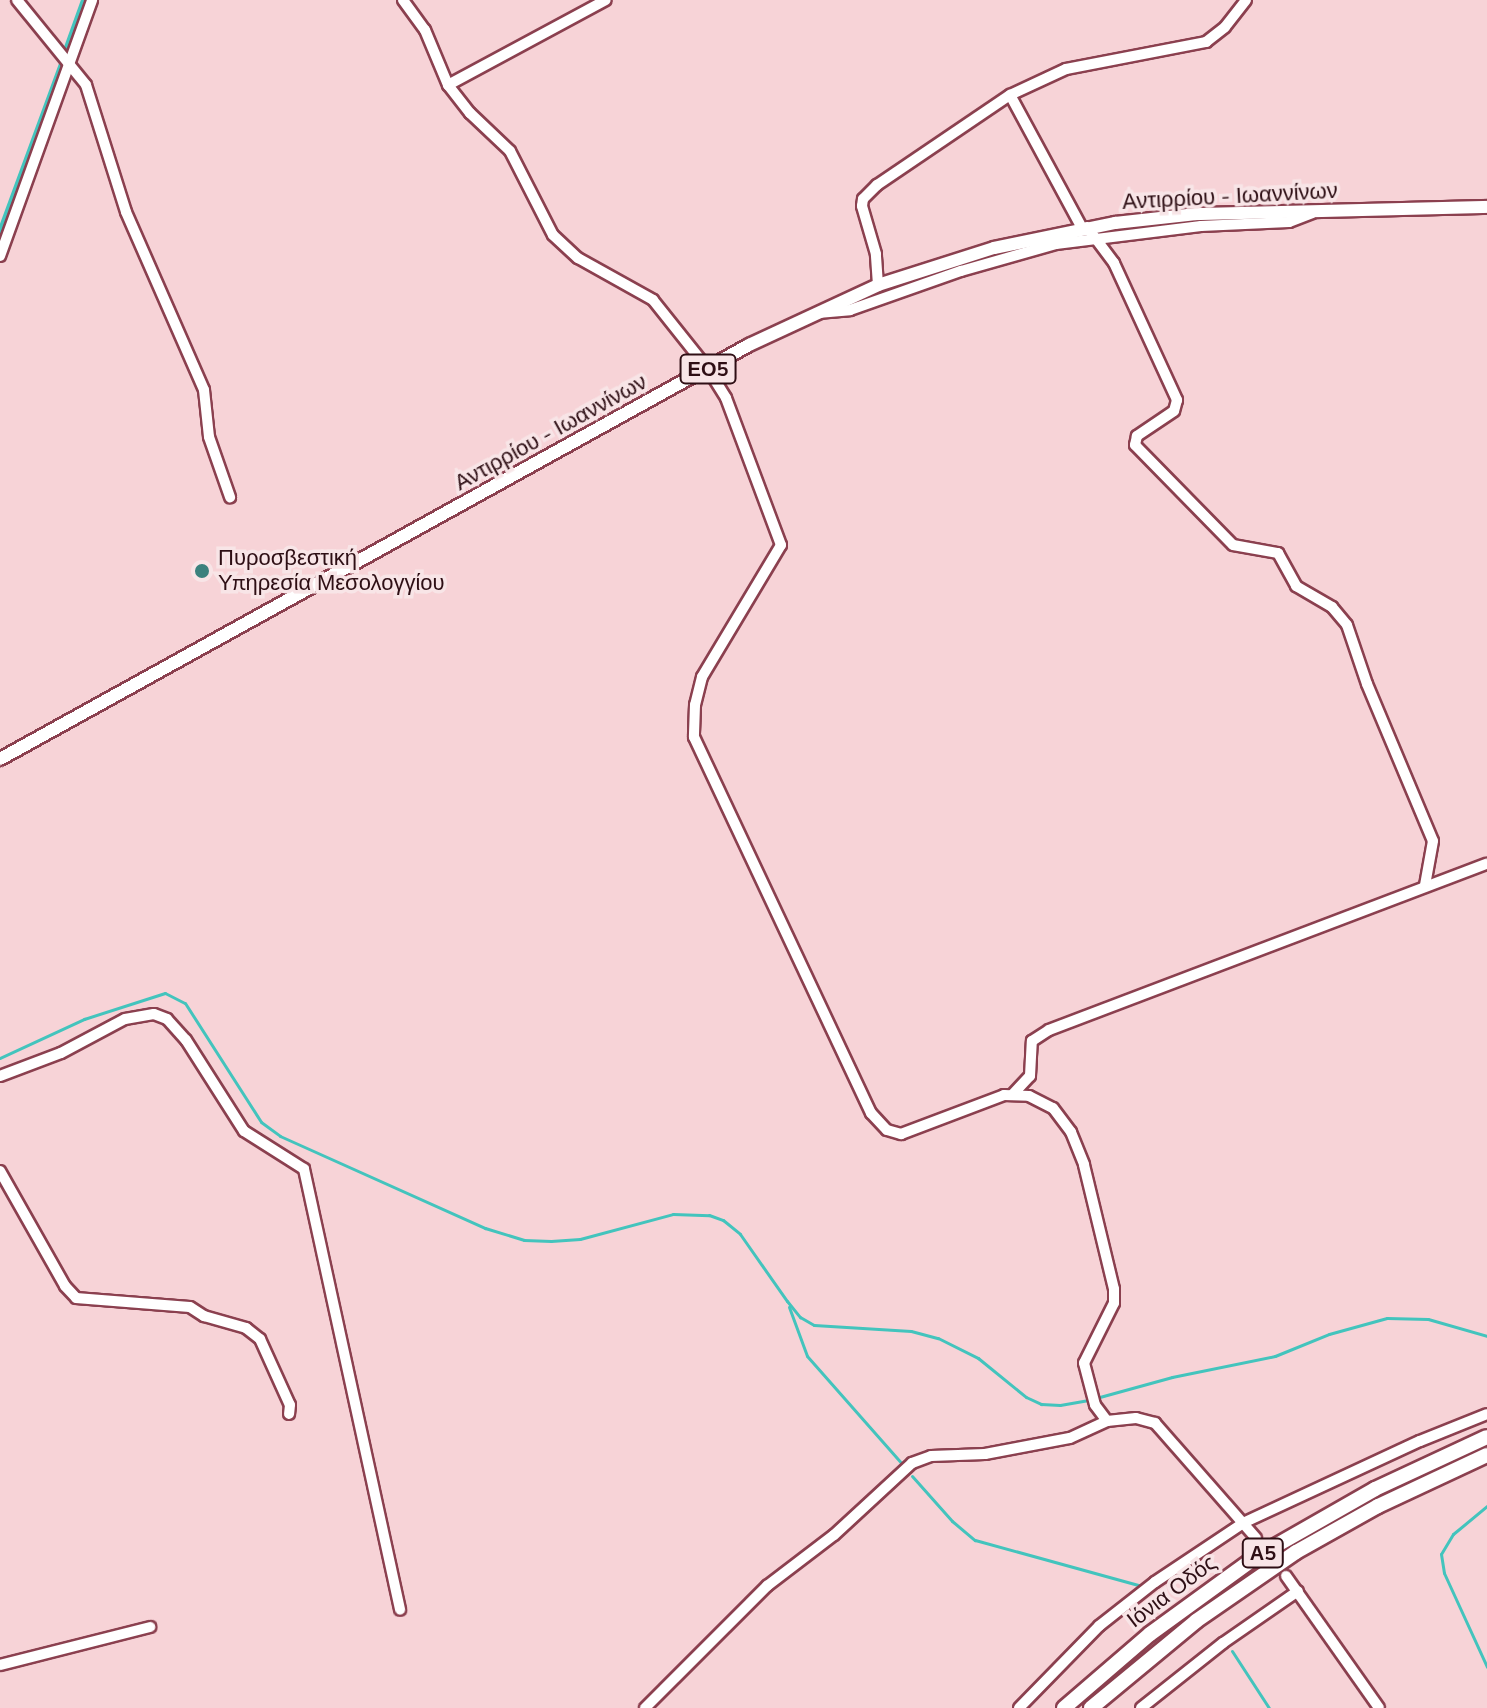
<!DOCTYPE html>
<html>
<head>
<meta charset="utf-8">
<style>
  body { margin:0 }
  #map { position:relative; width:1487px; height:1708px; overflow:hidden; background:#f7d3d7; font-family:"Nunito Sans",sans-serif }
  div>[style] { position:absolute }
  .stream>* { height:3px; margin:-1.5px; padding:0 1.5px; transform-origin:1.5px; border-radius:1.5px; background:#43c4bd }
  .canal>* { height:9px; margin:-4.5px; padding:0 4.5px; transform-origin:4.5px; border-radius:4.5px; background:#43c4bd }
  .roads { filter:drop-shadow(2px 0 #8b404f) drop-shadow(-2px 0 #8b404f) drop-shadow(0 2px #8b404f) drop-shadow(0 -2px #8b404f) }
  .minor>* { height:10px; margin:-5px; padding:0 5px; transform-origin:5px; border-radius:5px; background:#fff }
  .major>* { height:12px; margin:-6px; padding:0 6px; transform-origin:6px; border-radius:6px; background:#fff }
  .highway>* { height:14px; margin:-7px; padding:0 7px; transform-origin:7px; border-radius:7px; background:#fff }
  .dots>* { width:22px; height:22px; translate:-50% -50%; box-sizing:border-box; border:4px solid #f8e5e7; border-radius:50% }
  span { translate:-50% -50%; white-space:nowrap; text-align:center; line-height:1.15; -webkit-text-stroke:7px #f8e5e7; paint-order:stroke }
  .shield-label span { padding:2px 6px; background:#f8e5e7; border:2px solid; border-radius:6px; -webkit-text-stroke-width:0 }
  .shield-label { font-size:20px; color:#2e0f15; font-weight:700 }
  .street-label { font-size:22px; color:#2e0f15 }
  .poi-label { font-size:22px; color:#2e0f15 }
  .left { translate:0 -50%; text-align:left }
</style>
</head>
<body>
<div id="map">
  <div class="stream">
    <i style="left:0;top:1058px;width:93px;rotate:-24.9deg"></i>
    <i style="left:84px;top:1019px;width:85px;rotate:-17.8deg"></i>
    <i style="left:165px;top:993px;width:22px;rotate:27deg"></i>
    <i style="left:185px;top:1003px;width:141px;rotate:57.4deg"></i>
    <i style="left:261px;top:1122px;width:24px;rotate:36deg"></i>
    <i style="left:280px;top:1136px;width:225px;rotate:24.2deg"></i>
    <i style="left:485px;top:1228px;width:41px;rotate:17.1deg"></i>
    <i style="left:524px;top:1240px;width:27px;rotate:2deg"></i>
    <i style="left:551px;top:1241px;width:29px;rotate:-4deg"></i>
    <i style="left:580px;top:1239px;width:96px;rotate:-15deg"></i>
    <i style="left:673px;top:1214px;width:36px;rotate:2deg"></i>
    <i style="left:709px;top:1215px;width:15px;rotate:20deg"></i>
    <i style="left:723px;top:1220px;width:22px;rotate:39deg"></i>
    <i style="left:740px;top:1234px;width:82px;rotate:55deg"></i>
    <i style="left:787px;top:1301px;width:21px;rotate:51deg"></i>
    <i style="left:800px;top:1317px;width:16px;rotate:30deg"></i>
    <i style="left:814px;top:1325px;width:97px;rotate:3.5deg"></i>
    <i style="left:911px;top:1331px;width:28px;rotate:15deg"></i>
    <i style="left:938px;top:1338px;width:45px;rotate:26.6deg"></i>
    <i style="left:978px;top:1358px;width:62px;rotate:39.1deg"></i>
    <i style="left:1026px;top:1397px;width:17px;rotate:25deg"></i>
    <i style="left:1041px;top:1404px;width:19px;rotate:3deg"></i>
    <i style="left:1060px;top:1405px;width:29px;rotate:-10deg"></i>
    <i style="left:789px;top:1307px;width:52px;rotate:69.8deg"></i>
    <i style="left:807px;top:1356px;width:148px;rotate:48.6deg"></i>
    <i style="left:1096px;top:1398px;width:79px;rotate:-15.4deg"></i>
    <i style="left:1172px;top:1377px;width:105px;rotate:-11.5deg"></i>
    <i style="left:1275px;top:1356px;width:58px;rotate:-22.2deg"></i>
    <i style="left:1329px;top:1334px;width:60px;rotate:-15.4deg"></i>
    <i style="left:1387px;top:1318px;width:41px;rotate:1.4deg"></i>
    <i style="left:1428px;top:1319px;width:61px;rotate:16.1deg"></i>
    <i style="left:912px;top:1476px;width:60px;rotate:48.4deg"></i>
    <i style="left:952px;top:1521px;width:30px;rotate:40deg"></i>
    <i style="left:975px;top:1540px;width:173px;rotate:15.4deg"></i>
    <i style="left:1487px;top:1506px;width:44px;rotate:140.5deg"></i>
    <i style="left:1453px;top:1534px;width:23px;rotate:121deg"></i>
    <i style="left:1441px;top:1554px;width:19px;rotate:81deg"></i>
    <i style="left:1444px;top:1573px;width:103px;rotate:65.4deg"></i>
    <i style="left:1232px;top:1651px;width:68px;rotate:57deg"></i>
  </div>
  <div class="canal">
    <i style="left:67px;top:50px;width:53px;rotate:-70.2deg"></i>
    <i style="left:0;top:235px;width:185px;rotate:-69.8deg"></i>
  </div>
  <div class="roads">
    <div class="minor">
      <i style="left:17px;top:0;width:109px;rotate:50.9deg"></i>
      <i style="left:86px;top:85px;width:133px;rotate:72.5deg"></i>
      <i style="left:126px;top:212px;width:194px;rotate:66.3deg"></i>
      <i style="left:204px;top:390px;width:47px;rotate:83.9deg"></i>
      <i style="left:209px;top:437px;width:64px;rotate:70.7deg"></i>
      <i style="left:403px;top:0;width:37px;rotate:54deg"></i>
      <i style="left:425px;top:30px;width:60px;rotate:67.3deg"></i>
      <i style="left:448px;top:85px;width:36px;rotate:52deg"></i>
      <i style="left:470px;top:113px;width:55px;rotate:43.5deg"></i>
      <i style="left:510px;top:151px;width:94px;rotate:62.9deg"></i>
      <i style="left:553px;top:235px;width:34px;rotate:43deg"></i>
      <i style="left:578px;top:258px;width:86px;rotate:29.2deg"></i>
      <i style="left:653px;top:300px;width:88px;rotate:51.4deg"></i>
      <i style="left:708px;top:369px;width:34px;rotate:58deg"></i>
      <i style="left:726px;top:398px;width:157px;rotate:69.5deg"></i>
      <i style="left:781px;top:545px;width:154px;rotate:120.9deg"></i>
      <i style="left:702px;top:677px;width:29px;rotate:104deg"></i>
      <i style="left:695px;top:705px;width:32px;rotate:92deg"></i>
      <i style="left:694px;top:737px;width:416px;rotate:64.8deg"></i>
      <i style="left:871px;top:1113px;width:23px;rotate:47deg"></i>
      <i style="left:887px;top:1130px;width:15px;rotate:16deg"></i>
      <i style="left:901px;top:1134px;width:110px;rotate:-20.7deg"></i>
      <i style="left:1004px;top:1095px;width:25px;rotate:2deg"></i>
      <i style="left:1029px;top:1096px;width:27px;rotate:27deg"></i>
      <i style="left:1053px;top:1108px;width:30px;rotate:53deg"></i>
      <i style="left:1071px;top:1132px;width:35px;rotate:68deg"></i>
      <i style="left:1084px;top:1165px;width:128px;rotate:76.4deg"></i>
      <i style="left:1114px;top:1289px;width:14px;rotate:90deg"></i>
      <i style="left:1114px;top:1303px;width:67px;rotate:116.6deg"></i>
      <i style="left:1084px;top:1363px;width:43px;rotate:75.3deg"></i>
      <i style="left:1095px;top:1405px;width:20px;rotate:53deg"></i>
      <i style="left:1107px;top:1421px;width:29px;rotate:-6deg"></i>
      <i style="left:1136px;top:1418px;width:20px;rotate:15deg"></i>
      <i style="left:1155px;top:1423px;width:153px;rotate:48.7deg"></i>
      <i style="left:448px;top:85px;width:179px;rotate:-28.3deg"></i>
      <i style="left:1087px;top:227px;width:45px;rotate:53.1deg"></i>
      <i style="left:1114px;top:263px;width:151px;rotate:65.3deg"></i>
      <i style="left:1177px;top:400px;width:11px;rotate:105deg"></i>
      <i style="left:1174px;top:411px;width:45px;rotate:146deg"></i>
      <i style="left:1137px;top:436px;width:9px;rotate:103deg"></i>
      <i style="left:1135px;top:445px;width:140px;rotate:45.6deg"></i>
      <i style="left:1233px;top:545px;width:46px;rotate:10.1deg"></i>
      <i style="left:1278px;top:553px;width:38px;rotate:61deg"></i>
      <i style="left:1296px;top:586px;width:42px;rotate:30.3deg"></i>
      <i style="left:1332px;top:607px;width:23px;rotate:50deg"></i>
      <i style="left:1347px;top:625px;width:62px;rotate:71.3deg"></i>
      <i style="left:1367px;top:684px;width:170px;rotate:67.2deg"></i>
      <i style="left:1433px;top:841px;width:45px;rotate:100.3deg"></i>
      <i style="left:1082px;top:228px;width:151px;rotate:-118.4deg"></i>
      <i style="left:1010px;top:95px;width:62px;rotate:-24.9deg"></i>
      <i style="left:1066px;top:69px;width:143px;rotate:-10.9deg"></i>
      <i style="left:1206px;top:42px;width:24px;rotate:-38deg"></i>
      <i style="left:1225px;top:27px;width:34px;rotate:-52deg"></i>
      <i style="left:0;top:256px;width:272px;rotate:-70.2deg"></i>
      <i style="left:878px;top:285px;width:31px;rotate:-94deg"></i>
      <i style="left:876px;top:254px;width:50px;rotate:-106.3deg"></i>
      <i style="left:862px;top:206px;width:7px;rotate:-82deg"></i>
      <i style="left:863px;top:199px;width:20px;rotate:-45deg"></i>
      <i style="left:877px;top:185px;width:161px;rotate:-34.1deg"></i>
      <i style="left:818px;top:313px;width:32px;rotate:-5deg"></i>
      <i style="left:850px;top:310px;width:118px;rotate:-19.4deg"></i>
      <i style="left:961px;top:271px;width:99px;rotate:-15.9deg"></i>
      <i style="left:1056px;top:244px;width:146px;rotate:-7.1deg"></i>
      <i style="left:1201px;top:226px;width:88px;rotate:-2.6deg"></i>
      <i style="left:1289px;top:222px;width:25px;rotate:-21deg"></i>
      <i style="left:0;top:1076px;width:65px;rotate:-20.7deg"></i>
      <i style="left:61px;top:1053px;width:72px;rotate:-28deg"></i>
      <i style="left:125px;top:1019px;width:29px;rotate:-10deg"></i>
      <i style="left:154px;top:1014px;width:14px;rotate:21deg"></i>
      <i style="left:167px;top:1019px;width:28px;rotate:48deg"></i>
      <i style="left:186px;top:1040px;width:108px;rotate:57.5deg"></i>
      <i style="left:244px;top:1131px;width:71px;rotate:32.3deg"></i>
      <i style="left:304px;top:1169px;width:451px;rotate:77.7deg"></i>
      <i style="left:1013px;top:1094px;width:25px;rotate:-47deg"></i>
      <i style="left:1030px;top:1076px;width:35px;rotate:-87deg"></i>
      <i style="left:1032px;top:1041px;width:20px;rotate:-33deg"></i>
      <i style="left:1049px;top:1030px;width:468px;rotate:-20.8deg"></i>
      <i style="left:0;top:1171px;width:132px;rotate:60.5deg"></i>
      <i style="left:65px;top:1286px;width:16px;rotate:47deg"></i>
      <i style="left:76px;top:1298px;width:114px;rotate:4.5deg"></i>
      <i style="left:190px;top:1307px;width:17px;rotate:33deg"></i>
      <i style="left:204px;top:1316px;width:44px;rotate:15.9deg"></i>
      <i style="left:246px;top:1328px;width:18px;rotate:38deg"></i>
      <i style="left:260px;top:1339px;width:72px;rotate:65.6deg"></i>
      <i style="left:290px;top:1405px;width:9px;rotate:96deg"></i>
      <i style="left:1286px;top:1576px;width:161px;rotate:54.8deg"></i>
      <i style="left:0;top:1665px;width:155px;rotate:-14.2deg"></i>
      <i style="left:645px;top:1708px;width:173px;rotate:-45deg"></i>
      <i style="left:767px;top:1586px;width:84px;rotate:-37.3deg"></i>
      <i style="left:834px;top:1535px;width:106px;rotate:-42.7deg"></i>
      <i style="left:912px;top:1463px;width:20px;rotate:-20deg"></i>
      <i style="left:931px;top:1456px;width:54px;rotate:-2.1deg"></i>
      <i style="left:985px;top:1454px;width:86px;rotate:-10.7deg"></i>
      <i style="left:1070px;top:1438px;width:41px;rotate:-24.7deg"></i>
      <i style="left:1019px;top:1708px;width:115px;rotate:-45.7deg"></i>
      <i style="left:1099px;top:1626px;width:71px;rotate:-38.2deg"></i>
      <i style="left:1155px;top:1582px;width:106px;rotate:-33.8deg"></i>
      <i style="left:1243px;top:1523px;width:195px;rotate:-24.9deg"></i>
      <i style="left:1420px;top:1441px;width:72px;rotate:-21.9deg"></i>
      <i style="left:1141px;top:1708px;width:105px;rotate:-38.4deg"></i>
      <i style="left:1223px;top:1643px;width:91px;rotate:-34.7deg"></i>
    </div>
    <div class="major">
      <i style="left:0;top:759px;width:856px;rotate:-28.93deg"></i>
      <i style="left:749px;top:345px;width:142px;rotate:-24.9deg"></i>
      <i style="left:878px;top:285px;width:122px;rotate:-17.7deg"></i>
      <i style="left:994px;top:248px;width:124px;rotate:-11.7deg"></i>
      <i style="left:1115px;top:223px;width:82px;rotate:-6.3deg"></i>
      <i style="left:1197px;top:214px;width:290px;rotate:-1.4deg"></i>
    </div>
    <div class="highway">
      <i style="left:1064px;top:1708px;width:113px;rotate:-40.7deg"></i>
      <i style="left:1150px;top:1634px;width:131px;rotate:-36deg"></i>
      <i style="left:1256px;top:1557px;width:137px;rotate:-29.7deg"></i>
      <i style="left:1375px;top:1489px;width:123px;rotate:-24.9deg"></i>
      <i style="left:1091px;top:1708px;width:136px;rotate:-39.6deg"></i>
      <i style="left:1196px;top:1621px;width:121px;rotate:-34.6deg"></i>
      <i style="left:1296px;top:1552px;width:94px;rotate:-29.3deg"></i>
      <i style="left:1378px;top:1506px;width:120px;rotate:-25.1deg"></i>
    </div>
  </div>
  <div class="dots">
    <i style="left:202px;top:571px;background:#3b827e"></i>
  </div>
  <div class="shield-label">
    <span style="left:708px;top:369px">ΕΟ5</span>
    <span style="left:1263px;top:1553px">Α5</span>
  </div>
  <div class="street-label">
    <span style="left:1230px;top:197px;rotate:-3deg">Αντιρρίου - Ιωαννίνων</span>
    <span style="left:551px;top:433px;rotate:-29deg">Αντιρρίου - Ιωαννίνων</span>
    <span style="left:1172px;top:1592px;rotate:-37deg">Ιόνια Οδός</span>
  </div>
  <div class="poi-label">
    <span class="left" style="left:218px;top:571px">Πυροσβεστική<br>Υπηρεσία Μεσολογγίου</span>
  </div>
</div>
</body>
</html>
